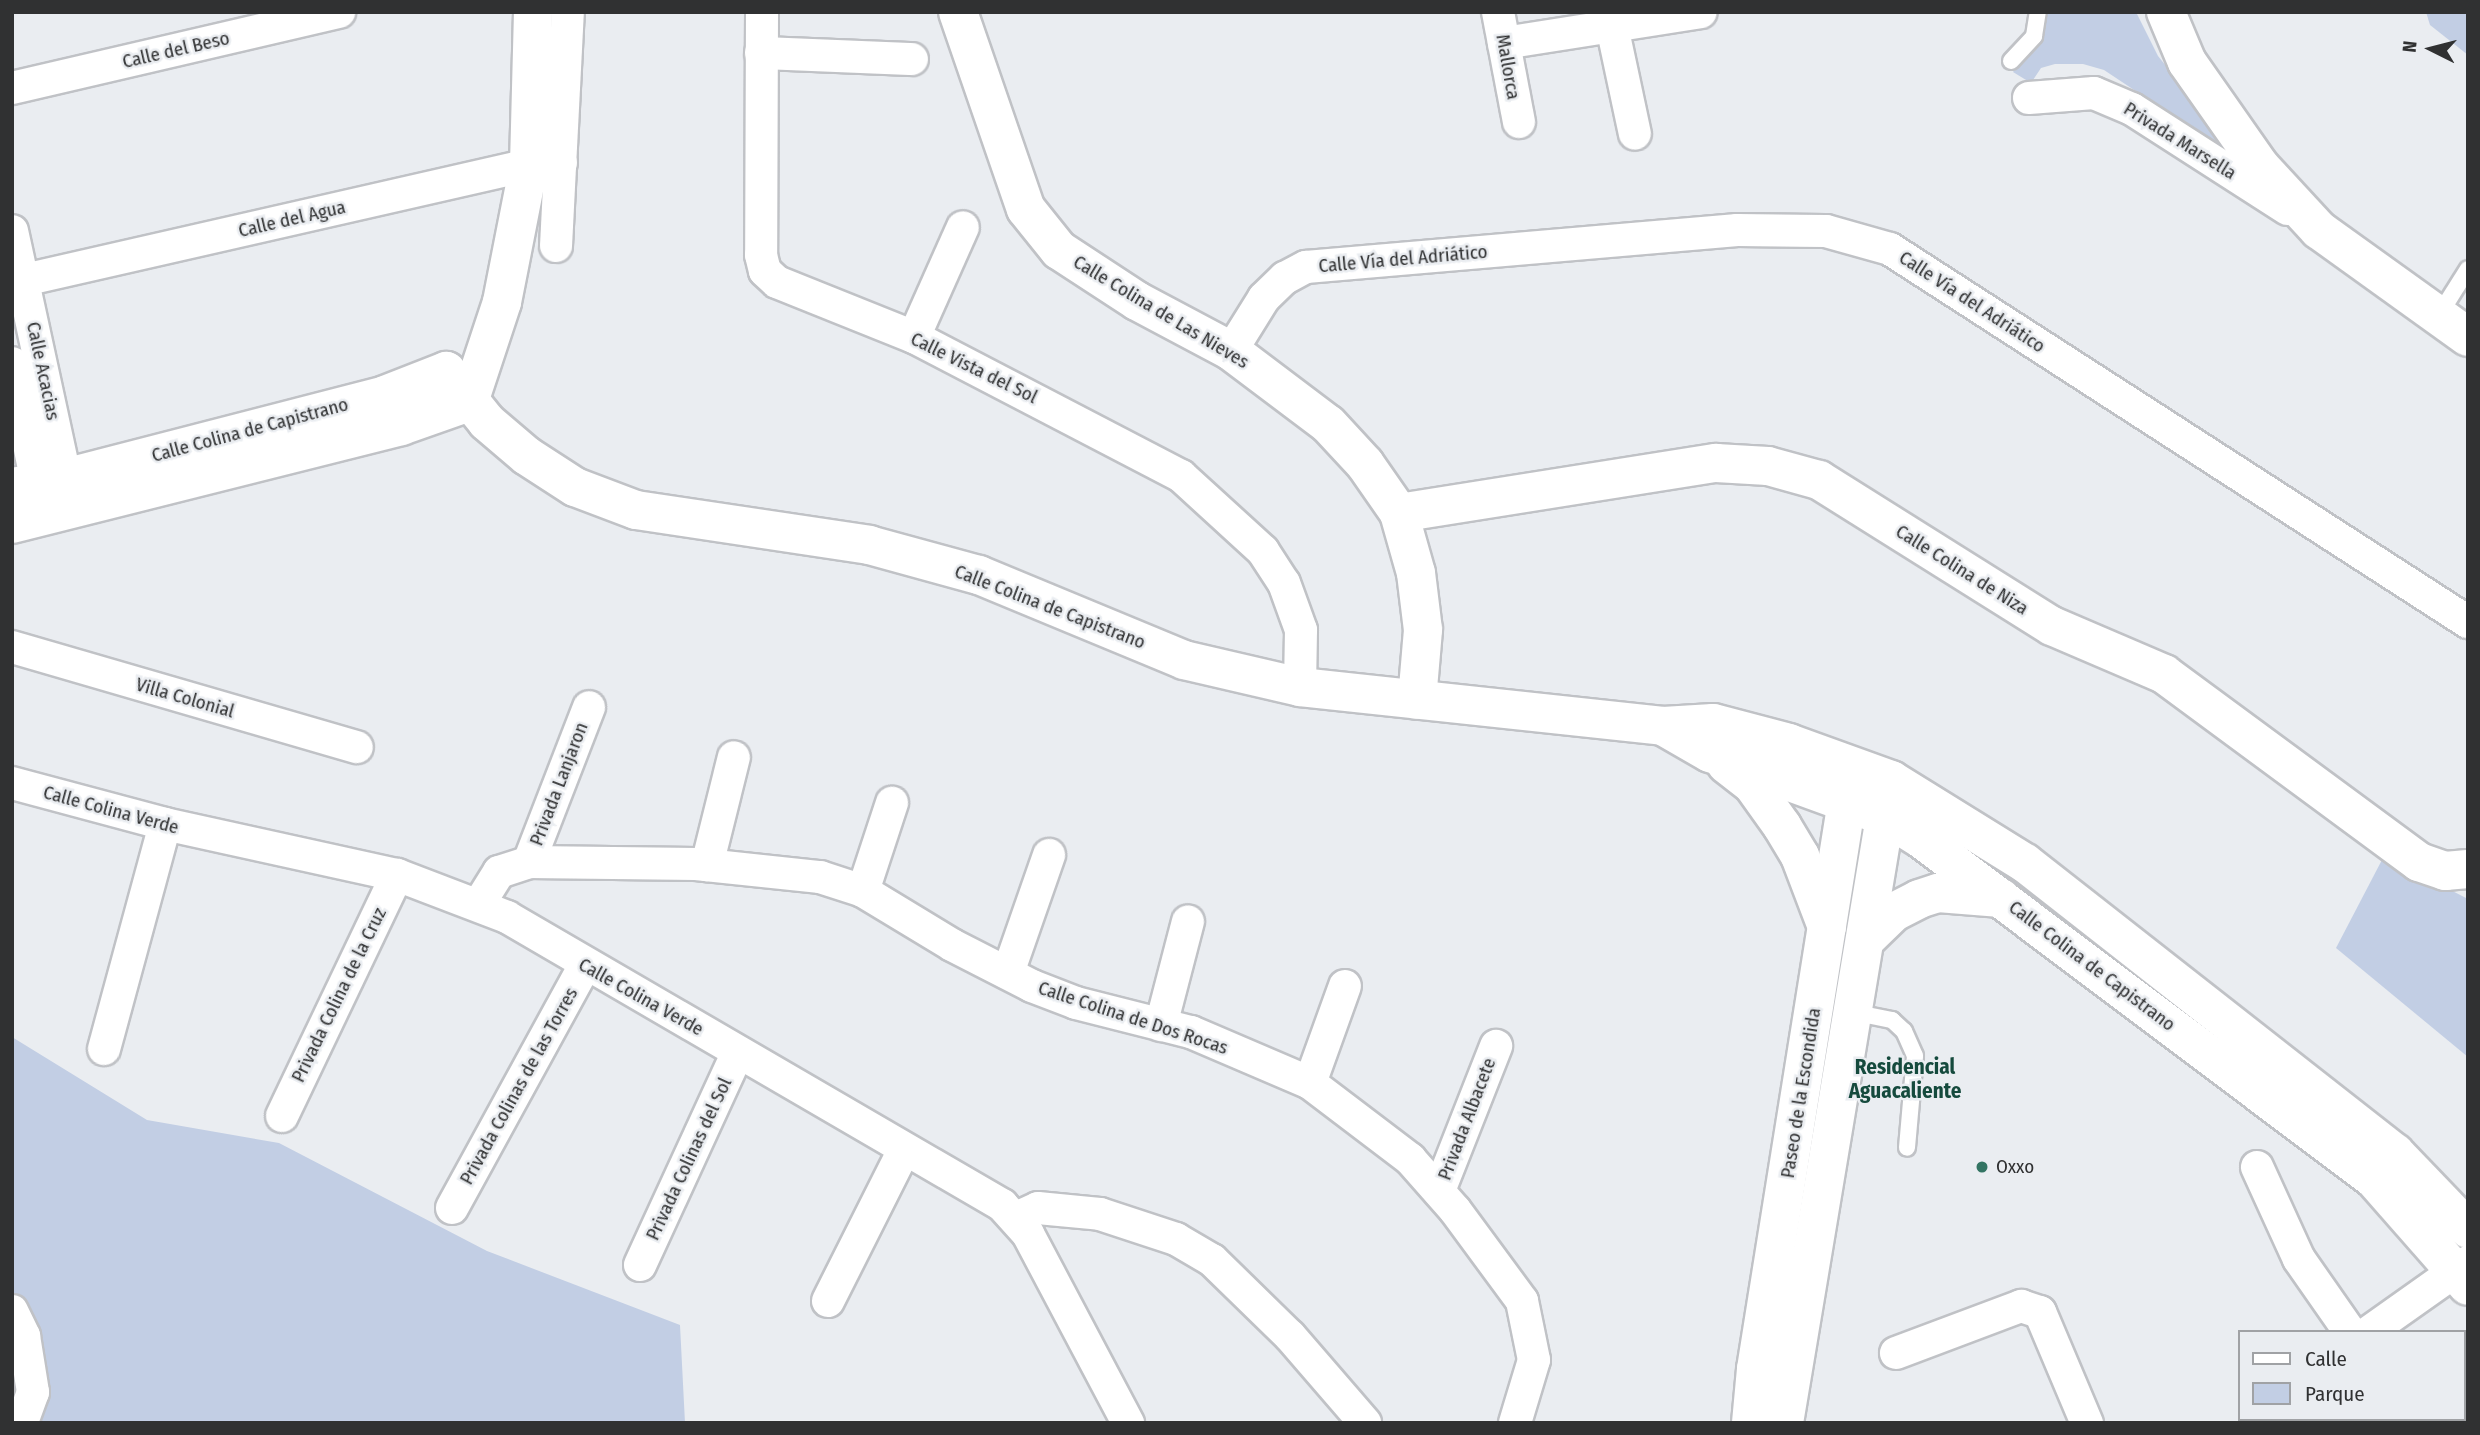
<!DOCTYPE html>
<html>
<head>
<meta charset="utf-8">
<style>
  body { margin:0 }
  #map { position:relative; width:2480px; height:1435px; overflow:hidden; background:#eaedf1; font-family:"Fira Sans Condensed",sans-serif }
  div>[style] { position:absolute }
  .green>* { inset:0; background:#c2cee4 }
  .roads { filter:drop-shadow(2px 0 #c0c2c6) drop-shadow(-2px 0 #c0c2c6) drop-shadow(0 2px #c0c2c6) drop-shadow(0 -2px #c0c2c6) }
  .service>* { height:16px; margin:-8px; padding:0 8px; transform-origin:8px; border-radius:8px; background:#fff }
  .minor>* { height:32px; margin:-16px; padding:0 16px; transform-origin:16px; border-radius:16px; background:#fff }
  .tertiary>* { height:38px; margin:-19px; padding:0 19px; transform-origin:19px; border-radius:19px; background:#fff }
  .secondary>* { height:38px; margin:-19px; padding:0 19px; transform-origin:19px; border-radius:19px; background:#fff }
  .dots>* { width:19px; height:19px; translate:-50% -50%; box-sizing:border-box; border:4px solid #eaedf1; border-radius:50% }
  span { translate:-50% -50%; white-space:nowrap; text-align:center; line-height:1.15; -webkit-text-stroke:5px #eaedf1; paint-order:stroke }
  .street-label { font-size:19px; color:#303132 }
  .poi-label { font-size:19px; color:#303132 }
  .left { translate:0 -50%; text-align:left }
  .neighbourhood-label { font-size:21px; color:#154a3d; font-weight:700 }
  .frame { position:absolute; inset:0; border:14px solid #303132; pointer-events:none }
  .legend { position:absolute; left:2238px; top:1330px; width:228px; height:91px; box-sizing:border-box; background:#eaedf1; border:2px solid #a0a2a5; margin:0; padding:9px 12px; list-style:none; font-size:21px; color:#303132 }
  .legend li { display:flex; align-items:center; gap:14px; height:35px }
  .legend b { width:35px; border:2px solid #a0a2a5 }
  .north { position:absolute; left:2396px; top:14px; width:70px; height:70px; -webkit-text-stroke:5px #eaedf1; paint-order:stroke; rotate:276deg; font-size:19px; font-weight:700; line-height:28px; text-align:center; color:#303132 }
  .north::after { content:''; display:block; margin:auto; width:24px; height:32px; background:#303132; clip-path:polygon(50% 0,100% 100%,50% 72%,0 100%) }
</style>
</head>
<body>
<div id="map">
  <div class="green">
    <i style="clip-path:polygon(2045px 12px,2136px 12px,2158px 56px,2244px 163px,2104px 70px,2083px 64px,2055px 64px,2041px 68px,2031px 83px,2013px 72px,2042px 30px)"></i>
    <i style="clip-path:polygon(2426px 12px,2468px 12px,2468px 55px,2430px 25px)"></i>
    <i style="clip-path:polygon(2384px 856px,2468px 899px,2468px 1057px,2336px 948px)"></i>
    <i style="clip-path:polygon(12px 1037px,147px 1120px,279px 1143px,487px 1251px,680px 1325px,685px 1423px,12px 1423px)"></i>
  </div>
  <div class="roads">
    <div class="service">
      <i style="left:2011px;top:61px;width:34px;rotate:-47deg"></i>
      <i style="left:2034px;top:36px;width:24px;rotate:-81deg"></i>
      <i style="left:2439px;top:315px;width:54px;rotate:-57.8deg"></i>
      <i style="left:1852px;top:1012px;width:41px;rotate:11.3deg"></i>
      <i style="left:1892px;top:1020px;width:16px;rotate:43deg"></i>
      <i style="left:1904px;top:1031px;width:27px;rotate:66deg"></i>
      <i style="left:1915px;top:1056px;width:92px;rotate:95deg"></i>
    </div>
    <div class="minor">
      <i style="left:762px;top:12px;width:243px;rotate:90.2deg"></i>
      <i style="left:761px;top:255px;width:16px;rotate:76deg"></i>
      <i style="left:765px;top:271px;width:16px;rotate:43deg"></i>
      <i style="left:777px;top:282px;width:148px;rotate:21.9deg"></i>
      <i style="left:914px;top:337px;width:301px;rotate:27.5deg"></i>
      <i style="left:1181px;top:476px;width:111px;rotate:42.4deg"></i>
      <i style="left:1263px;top:551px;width:38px;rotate:57deg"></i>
      <i style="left:1284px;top:583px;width:50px;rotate:70.1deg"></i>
      <i style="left:1301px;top:630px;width:57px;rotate:91deg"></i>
      <i style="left:1498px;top:12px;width:112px;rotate:79.2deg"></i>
      <i style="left:1612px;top:26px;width:110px;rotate:78deg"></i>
      <i style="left:1504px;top:43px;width:199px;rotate:-8.9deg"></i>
      <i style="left:761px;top:53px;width:151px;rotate:2.3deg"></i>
      <i style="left:12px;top:88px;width:336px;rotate:-13.1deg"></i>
      <i style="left:2029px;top:98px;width:65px;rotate:-4.4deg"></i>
      <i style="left:2094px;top:93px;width:41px;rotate:22.8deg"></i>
      <i style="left:2132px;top:109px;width:185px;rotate:32.7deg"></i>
      <i style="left:12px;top:231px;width:274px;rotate:77.8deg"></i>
      <i style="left:556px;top:246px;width:234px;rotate:-87.1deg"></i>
      <i style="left:24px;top:280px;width:518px;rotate:-12.83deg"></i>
      <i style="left:529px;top:165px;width:32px;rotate:-4deg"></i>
      <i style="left:914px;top:337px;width:120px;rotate:-66deg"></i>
      <i style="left:1231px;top:351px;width:62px;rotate:-58.1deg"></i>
      <i style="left:1264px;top:298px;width:29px;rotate:-44deg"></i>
      <i style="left:1285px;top:278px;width:24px;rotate:-28deg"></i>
      <i style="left:1306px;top:267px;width:433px;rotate:-4.9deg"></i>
      <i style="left:1737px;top:230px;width:89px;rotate:0.6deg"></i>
      <i style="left:1826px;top:231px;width:66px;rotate:15.7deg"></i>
      <i style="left:1890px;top:249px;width:688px;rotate:32.84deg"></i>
      <i style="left:12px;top:363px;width:146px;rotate:78.2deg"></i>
      <i style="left:12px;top:647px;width:359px;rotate:16.2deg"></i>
      <i style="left:12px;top:783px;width:158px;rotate:15deg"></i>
      <i style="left:165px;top:824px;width:238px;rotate:12.4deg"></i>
      <i style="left:397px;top:875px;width:118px;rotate:20.9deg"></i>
      <i style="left:507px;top:917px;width:573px;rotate:30.19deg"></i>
      <i style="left:1002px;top:1205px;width:39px;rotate:48deg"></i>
      <i style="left:1028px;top:1234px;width:214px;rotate:62.1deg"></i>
      <i style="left:529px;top:862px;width:166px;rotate:-68.8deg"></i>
      <i style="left:707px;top:865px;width:111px;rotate:-76deg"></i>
      <i style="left:863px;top:891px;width:93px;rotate:-71.8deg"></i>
      <i style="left:479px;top:904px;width:38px;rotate:-58deg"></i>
      <i style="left:499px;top:872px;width:32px;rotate:-18deg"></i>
      <i style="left:529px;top:862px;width:167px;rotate:0.7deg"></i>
      <i style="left:696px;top:864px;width:125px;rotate:6deg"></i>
      <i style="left:820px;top:877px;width:45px;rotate:18deg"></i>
      <i style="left:863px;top:891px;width:104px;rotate:31.2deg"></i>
      <i style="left:952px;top:945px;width:90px;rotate:27.1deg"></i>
      <i style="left:1032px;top:986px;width:47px;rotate:21.1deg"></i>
      <i style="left:1076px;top:1003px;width:119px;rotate:14.2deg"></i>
      <i style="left:1191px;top:1032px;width:129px;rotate:23.2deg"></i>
      <i style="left:1310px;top:1083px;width:126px;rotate:37.2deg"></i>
      <i style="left:1410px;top:1159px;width:68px;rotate:48.6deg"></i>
      <i style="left:1455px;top:1210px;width:113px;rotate:53.6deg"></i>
      <i style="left:1522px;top:1301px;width:60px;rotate:78.5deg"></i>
      <i style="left:1534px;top:1360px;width:66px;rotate:106.8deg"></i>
      <i style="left:1008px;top:973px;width:125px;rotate:-70.8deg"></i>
      <i style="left:1161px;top:1025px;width:107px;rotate:-75.4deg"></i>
      <i style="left:104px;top:1049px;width:233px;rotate:-74.8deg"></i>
      <i style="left:1310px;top:1083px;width:103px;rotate:-70.2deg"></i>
      <i style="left:282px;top:1116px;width:267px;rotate:-64.5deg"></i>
      <i style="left:2257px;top:1167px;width:101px;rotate:65.5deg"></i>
      <i style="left:2299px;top:1259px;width:89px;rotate:55.1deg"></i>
      <i style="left:1439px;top:1191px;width:156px;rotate:-68.5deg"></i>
      <i style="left:452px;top:1208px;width:277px;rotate:-61.3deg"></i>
      <i style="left:1016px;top:1218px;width:24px;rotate:-24deg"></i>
      <i style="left:1038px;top:1208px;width:62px;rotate:5.5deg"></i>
      <i style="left:1100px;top:1214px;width:80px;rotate:18.2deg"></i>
      <i style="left:1176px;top:1239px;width:42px;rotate:30.3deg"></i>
      <i style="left:1212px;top:1260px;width:109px;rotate:44.3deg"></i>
      <i style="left:1290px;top:1336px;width:115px;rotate:49.2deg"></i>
      <i style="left:640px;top:1265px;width:234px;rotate:-65.3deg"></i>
      <i style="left:828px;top:1301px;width:169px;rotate:-63.3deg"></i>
      <i style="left:12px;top:1311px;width:28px;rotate:64deg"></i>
      <i style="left:24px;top:1336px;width:57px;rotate:80.9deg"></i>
      <i style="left:33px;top:1392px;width:33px;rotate:110deg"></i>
      <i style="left:2369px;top:1332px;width:121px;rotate:-35.3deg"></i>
      <i style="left:1896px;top:1353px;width:134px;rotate:-20.6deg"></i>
      <i style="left:2021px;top:1306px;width:20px;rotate:18deg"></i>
      <i style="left:2040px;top:1312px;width:121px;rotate:67.1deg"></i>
      <i style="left:2387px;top:1419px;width:4px;rotate:76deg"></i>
    </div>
    <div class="tertiary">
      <i style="left:958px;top:12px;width:208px;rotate:71deg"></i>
      <i style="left:1026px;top:209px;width:53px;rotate:51.2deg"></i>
      <i style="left:1059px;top:250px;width:93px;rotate:33.2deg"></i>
      <i style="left:1137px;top:301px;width:106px;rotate:28deg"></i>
      <i style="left:1231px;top:351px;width:121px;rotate:37deg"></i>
      <i style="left:1328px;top:424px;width:54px;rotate:47.2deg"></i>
      <i style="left:1365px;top:464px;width:60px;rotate:55.2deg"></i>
      <i style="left:1399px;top:513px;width:62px;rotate:74.2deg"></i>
      <i style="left:1416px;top:573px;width:57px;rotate:83deg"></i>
      <i style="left:1423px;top:630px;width:70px;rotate:94.9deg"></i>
      <i style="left:2166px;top:12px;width:54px;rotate:67.2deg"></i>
      <i style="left:2187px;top:62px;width:126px;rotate:55deg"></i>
      <i style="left:2259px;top:165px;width:88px;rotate:47.3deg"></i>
      <i style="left:2319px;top:230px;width:183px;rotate:35.7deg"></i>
      <i style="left:469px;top:402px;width:105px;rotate:-71.7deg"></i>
      <i style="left:502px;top:302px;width:140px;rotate:-78.9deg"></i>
      <i style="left:529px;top:165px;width:153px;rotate:-88.5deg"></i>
      <i style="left:1399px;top:513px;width:321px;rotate:-9deg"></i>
      <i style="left:1716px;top:463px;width:52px;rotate:3.3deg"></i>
      <i style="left:1768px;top:466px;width:53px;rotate:15.4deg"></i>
      <i style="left:1819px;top:480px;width:275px;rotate:32.1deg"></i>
      <i style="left:2052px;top:626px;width:122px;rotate:23.2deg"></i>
      <i style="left:2164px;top:674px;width:317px;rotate:36.4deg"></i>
      <i style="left:2419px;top:862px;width:28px;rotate:19deg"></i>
      <i style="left:2445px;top:871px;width:23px;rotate:-5deg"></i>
    </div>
    <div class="secondary">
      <i style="left:12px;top:487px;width:54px;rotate:-9.6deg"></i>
      <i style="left:65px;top:478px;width:331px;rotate:-14.5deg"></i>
      <i style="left:385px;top:395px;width:66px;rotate:-21.5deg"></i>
      <i style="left:446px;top:371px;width:65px;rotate:51.2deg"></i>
      <i style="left:487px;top:422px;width:52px;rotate:40.4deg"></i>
      <i style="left:527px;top:456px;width:57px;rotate:32.9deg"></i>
      <i style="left:575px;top:487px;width:65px;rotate:20.7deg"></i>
      <i style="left:636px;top:510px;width:236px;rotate:8.5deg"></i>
      <i style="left:869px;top:545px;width:114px;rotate:15.3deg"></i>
      <i style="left:979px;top:575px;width:222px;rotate:22.5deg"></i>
      <i style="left:1184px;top:660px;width:119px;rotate:13.1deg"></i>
      <i style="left:1300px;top:687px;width:365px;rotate:6.1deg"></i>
      <i style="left:1663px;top:726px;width:50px;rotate:-3.4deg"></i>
      <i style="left:1713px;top:723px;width:79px;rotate:14.7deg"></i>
      <i style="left:1789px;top:743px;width:109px;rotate:19.9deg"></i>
      <i style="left:1891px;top:780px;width:158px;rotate:31.8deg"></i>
      <i style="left:2025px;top:863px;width:470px;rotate:38.1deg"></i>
      <i style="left:2395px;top:1153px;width:105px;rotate:46.2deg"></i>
      <i style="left:12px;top:524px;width:401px;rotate:-14.1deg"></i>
      <i style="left:401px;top:426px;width:72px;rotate:-19.4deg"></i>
      <i style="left:1663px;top:726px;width:54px;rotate:29.9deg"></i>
      <i style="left:1710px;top:753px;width:187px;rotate:20deg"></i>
      <i style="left:1886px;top:817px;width:40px;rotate:32deg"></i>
      <i style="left:1920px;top:838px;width:568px;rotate:36.91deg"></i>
      <i style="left:2374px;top:1179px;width:142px;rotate:48.7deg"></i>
      <i style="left:1726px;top:764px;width:33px;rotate:38deg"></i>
      <i style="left:1752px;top:784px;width:52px;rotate:54.5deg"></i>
      <i style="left:1782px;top:826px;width:35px;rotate:59deg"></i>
      <i style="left:1800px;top:856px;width:76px;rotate:69.2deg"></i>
      <i style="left:1867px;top:938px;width:37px;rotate:-44deg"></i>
      <i style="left:1894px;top:912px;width:28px;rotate:-27deg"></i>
      <i style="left:1919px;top:899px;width:20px;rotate:-18deg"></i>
      <i style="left:1938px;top:893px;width:63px;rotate:4.5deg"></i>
      <i style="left:1751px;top:1423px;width:54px;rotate:-84.7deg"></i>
      <i style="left:1756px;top:1369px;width:601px;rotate:-80.9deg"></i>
      <i style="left:1784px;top:1423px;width:639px;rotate:-80.54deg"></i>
    </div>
  </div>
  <div class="dots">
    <i style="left:1982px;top:1167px;background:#337463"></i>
  </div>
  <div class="street-label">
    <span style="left:176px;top:50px;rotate:-13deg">Calle del Beso</span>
    <span style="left:1508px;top:67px;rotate:80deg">Mallorca</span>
    <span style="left:2180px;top:141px;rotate:32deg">Privada Marsella</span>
    <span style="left:292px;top:219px;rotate:-13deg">Calle del Agua</span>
    <span style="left:1403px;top:259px;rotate:-5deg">Calle Vía del Adriático</span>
    <span style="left:1972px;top:302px;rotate:33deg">Calle Vía del Adriático</span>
    <span style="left:1161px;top:312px;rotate:31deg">Calle Colina de Las Nieves</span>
    <span style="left:974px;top:368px;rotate:26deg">Calle Vista del Sol</span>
    <span style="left:43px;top:371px;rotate:78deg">Calle Acacias</span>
    <span style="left:250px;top:430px;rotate:-15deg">Calle Colina de Capistrano</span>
    <span style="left:1962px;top:570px;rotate:32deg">Calle Colina de Niza</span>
    <span style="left:1050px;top:607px;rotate:21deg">Calle Colina de Capistrano</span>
    <span style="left:185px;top:698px;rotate:16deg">Villa Colonial</span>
    <span style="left:559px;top:784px;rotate:-69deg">Privada Lanjaron</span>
    <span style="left:111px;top:810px;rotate:15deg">Calle Colina Verde</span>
    <span style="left:2092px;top:966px;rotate:37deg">Calle Colina de Capistrano</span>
    <span style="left:339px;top:995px;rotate:-64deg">Privada Colina de la Cruz</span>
    <span style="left:641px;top:997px;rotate:29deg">Calle Colina Verde</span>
    <span style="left:1133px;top:1018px;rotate:18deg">Calle Colina de Dos Rocas</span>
    <span style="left:519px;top:1086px;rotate:-61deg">Privada Colinas de las Torres</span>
    <span style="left:1801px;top:1093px;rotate:-81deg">Paseo de la Escondida</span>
    <span style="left:1467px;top:1119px;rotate:-69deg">Privada Albacete</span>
    <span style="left:689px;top:1159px;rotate:-65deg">Privada Colinas del Sol</span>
  </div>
  <div class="poi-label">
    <span class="left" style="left:1996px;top:1167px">Oxxo</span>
  </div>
  <div class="neighbourhood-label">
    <span style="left:1905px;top:1079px">Residencial<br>Aguacaliente</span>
  </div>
  <div class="frame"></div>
  <ul class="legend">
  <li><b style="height:9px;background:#fff"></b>Calle</li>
  <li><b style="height:19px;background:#c2cee4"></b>Parque</li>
  </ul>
  <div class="north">N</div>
</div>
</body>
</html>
